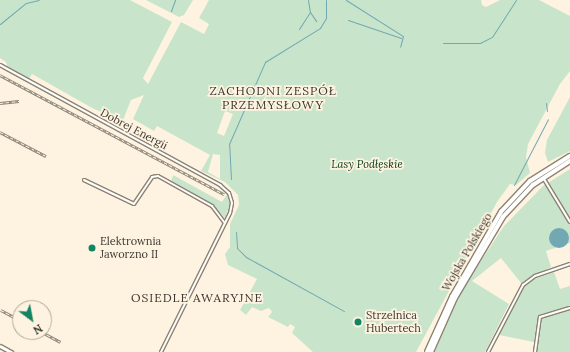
<!DOCTYPE html>
<html>
<head>
<meta charset="utf-8">
<style>
  body { margin:0 }
  #map { position:relative; width:570px; height:352px; overflow:hidden; background:#fef3e0; font-family:Lora,serif }
  div>[style] { position:absolute }
  .green>* { inset:0; background:#c8e5cb }
  .water>* { inset:0; background:#72a8b1 }
  .round { border-radius:50% }
  .stream>* { height:1px; margin:-0.5px; padding:0 0.5px; transform-origin:0.5px; border-radius:0.5px; background:#72a8b1 }
  .roads { filter:drop-shadow(1px 0 #8d8372) drop-shadow(-1px 0 #8d8372) drop-shadow(0 1px #8d8372) drop-shadow(0 -1px #8d8372) }
  .street>* { height:2px; margin:-1px; padding:0 1px; transform-origin:1px; border-radius:1px; background:#fff }
  .secondary>* { height:3px; margin:-1.5px; padding:0 1.5px; transform-origin:1.5px; border-radius:1.5px; background:#fff }
  .primary>* { height:3.5px; margin:-1.75px; padding:0 1.75px; transform-origin:1.75px; border-radius:1.75px; background:#fff }
  .rail>* { height:2.5px; margin-top:-1.25px; transform-origin:0; background:repeating-linear-gradient(90deg,#fef3e0 0 3px,#8d8579 0 6px); box-sizing:border-box; border-block:1px solid #8d8579 }
  .dots>* { width:11px; height:11px; translate:-50% -50%; box-sizing:border-box; border:2px solid #fef3e0; border-radius:50% }
  span { translate:-50% -50%; white-space:nowrap; text-align:center; line-height:1.15; -webkit-text-stroke:3.5px #fef3e0; paint-order:stroke }
  .street-label { font-size:11px; color:#3c3730 }
  .park-label { font-size:11px; color:#013c15; font-style:italic }
  .poi-label { font-size:11px; color:#3c3730 }
  .left { translate:0 -50%; text-align:left }
  .neighbourhood-label { font-size:12px; color:#3c3730; letter-spacing:1px }
  .north { position:absolute; left:12px; top:300px; width:40px; height:40px; box-sizing:border-box; background:#fef3e0; border:1px solid #b0a89a; border-radius:50%; rotate:148deg; font-size:11px; font-weight:700; line-height:16px; text-align:center; color:#3c3730 }
  .north::after { content:''; display:block; margin:auto; width:14px; height:18px; background:#118462; clip-path:polygon(50% 0,100% 100%,50% 72%,0 100%) }
</style>
</head>
<body>
<div id="map">
  <div class="green">
    <i style="clip-path:polygon(evenodd,0 0,130px 0,172px 22px,143px 78px,148px 84px,181px 22px,204px 34px,209px 24px,199px 18px,209px 0,481px 0,482px 5px,486px 7px,500px 0,539px 0,570px 16px,570px 71px,560px 84px,528px 144px,526px 157px,530px 173px,516px 185px,510px 184px,497px 202px,416px 352px,313px 352px,292px 333px,295px 327px,290px 324px,288px 327px,268px 317px,272px 312px,269px 308px,261px 311px,252px 307px,246px 315px,240px 310px,257px 279px,228px 265px,225px 254px,230px 247px,230px 224px,239px 205px,238px 195px,225px 182px,201px 171px,210px 155px,157px 126px,154px 131px,133px 119px,144px 95px,131px 100px,123px 120px,94px 109px,32px 74px,29px 79px,8px 68px,6px 62px,0 58px,0 0,225px 111px,233px 114px,224px 136px,217px 133px,225px 111px,0 0,213px 154px,220px 155px,220px 179px,208px 172px,213px 154px)"></i>
    <i style="clip-path:polygon(146px 0,193px 0,184px 15px,179px 17px)"></i>
    <i style="clip-path:polygon(570px 97px,570px 151px,548px 162px,545px 153px,547px 140px)"></i>
    <i style="clip-path:polygon(570px 169px,570px 243px,546px 251px,551px 267px,521px 283px,501px 258px,472px 281px,509px 304px,485px 352px,433px 352px,463px 288px,504px 226px,543px 186px)"></i>
    <i style="clip-path:polygon(173px 175px,222px 202px,227px 194px,230px 205px,225px 218px,213px 205px,171px 182px)"></i>
    <i style="clip-path:polygon(554px 272px,560px 289px,570px 286px,570px 306px,539px 315px,534px 342px,499px 335px,523px 288px,532px 280px)"></i>
    <i style="clip-path:polygon(570px 309px,570px 352px,537px 352px,541px 318px)"></i>
  </div>
  <div class="water">
    <i class="round" style="left:549px;top:228px;width:20px;height:20px"></i>
  </div>
  <div class="stream">
    <i style="left:308px;top:0;width:12px;rotate:81deg"></i>
    <i style="left:310px;top:12px;width:11px;rotate:56deg"></i>
    <i style="left:346px;top:0;width:67px;rotate:32.3deg"></i>
    <i style="left:403px;top:36px;width:11px;rotate:105deg"></i>
    <i style="left:171px;top:11px;width:12px;rotate:-70deg"></i>
    <i style="left:348px;top:20px;width:56px;rotate:18.8deg"></i>
    <i style="left:0;top:24px;width:33px;rotate:-39deg"></i>
    <i style="left:26px;top:3px;width:13px;rotate:-13deg"></i>
    <i style="left:299px;top:29px;width:20px;rotate:-57deg"></i>
    <i style="left:443px;top:43px;width:37px"></i>
    <i style="left:480px;top:43px;width:13px;rotate:-27deg"></i>
    <i style="left:492px;top:37px;width:44px;rotate:-57deg"></i>
    <i style="left:546px;top:103px;width:8px;rotate:83deg"></i>
    <i style="left:231px;top:179px;width:35px;rotate:-93deg"></i>
    <i style="left:229px;top:144px;width:90px;rotate:-66.3deg"></i>
    <i style="left:265px;top:62px;width:65px;rotate:-31.7deg"></i>
    <i style="left:320px;top:28px;width:12px;rotate:-59deg"></i>
    <i style="left:326px;top:18px;width:18px;rotate:-90deg"></i>
    <i style="left:514px;top:185px;width:74px;rotate:-62.7deg"></i>
    <i style="left:236px;top:232px;width:16px;rotate:86deg"></i>
    <i style="left:237px;top:248px;width:13px;rotate:45deg"></i>
    <i style="left:246px;top:257px;width:112px;rotate:28.9deg"></i>
  </div>
  <div class="roads">
    <div class="street">
      <i style="left:0;top:65px;width:251px;rotate:28.6deg"></i>
      <i style="left:220px;top:185px;width:12px;rotate:42deg"></i>
      <i style="left:229px;top:193px;width:10px;rotate:73deg"></i>
      <i style="left:232px;top:203px;width:10px;rotate:101deg"></i>
      <i style="left:230px;top:213px;width:155px;rotate:116.4deg"></i>
      <i style="left:544px;top:179px;width:50px;rotate:58.8deg"></i>
      <i style="left:84px;top:180px;width:55px;rotate:25.6deg"></i>
      <i style="left:134px;top:204px;width:32px;rotate:-56deg"></i>
      <i style="left:152px;top:177px;width:6px;rotate:-9deg"></i>
      <i style="left:158px;top:176px;width:62px;rotate:29.1deg"></i>
      <i style="left:212px;top:206px;width:21px;rotate:53deg"></i>
      <i style="left:488px;top:352px;width:76px;rotate:-62.4deg"></i>
      <i style="left:523px;top:285px;width:15px;rotate:-37deg"></i>
      <i style="left:535px;top:276px;width:37px;rotate:-19deg"></i>
      <i style="left:535px;top:352px;width:35px;rotate:-82deg"></i>
      <i style="left:540px;top:317px;width:31px;rotate:-17deg"></i>
    </div>
    <div class="secondary">
      <i style="left:0;top:346px;width:13px;rotate:29deg"></i>
    </div>
    <div class="primary">
      <i style="left:427px;top:352px;width:60px;rotate:-65.6deg"></i>
      <i style="left:452px;top:297px;width:98px;rotate:-60deg"></i>
      <i style="left:501px;top:212px;width:42px;rotate:-46.9deg"></i>
      <i style="left:530px;top:181px;width:47px;rotate:-32deg"></i>
      <i style="left:431px;top:352px;width:59px;rotate:-66deg"></i>
      <i style="left:455px;top:298px;width:94px;rotate:-59.3deg"></i>
      <i style="left:503px;top:217px;width:44px;rotate:-46.8deg"></i>
      <i style="left:533px;top:185px;width:44px;rotate:-33deg"></i>
    </div>
  </div>
  <div class="rail">
    <i style="left:0;top:75px;width:254px;rotate:28deg"></i>
    <i style="left:0;top:103px;width:19px;rotate:-6deg"></i>
    <i style="left:0;top:132px;width:52px;rotate:27.6deg"></i>
    <i style="left:1px;top:310px;width:21px;rotate:28deg"></i>
    <i style="left:42px;top:332px;width:21px;rotate:28deg"></i>
  </div>
  <div class="dots">
    <i style="left:92px;top:248px;background:#118462"></i>
    <i style="left:358px;top:322px;background:#118462"></i>
  </div>
  <div class="street-label">
    <span style="left:134px;top:129px;rotate:28deg">Dobrej Energii</span>
    <span style="left:467px;top:252px;rotate:-60deg">Wojska Polskiego</span>
  </div>
  <div class="park-label">
    <span style="left:367px;top:164px">Lasy Podłęskie</span>
  </div>
  <div class="poi-label">
    <span class="left" style="left:100px;top:248px">Elektrownia<br>Jaworzno II</span>
    <span class="left" style="left:366px;top:322px">Strzelnica<br>Hubertech</span>
  </div>
  <div class="neighbourhood-label">
    <span style="left:273px;top:98px">ZACHODNI ZESPÓŁ<br>PRZEMYSŁOWY</span>
    <span style="left:197px;top:298px">OSIEDLE AWARYJNE</span>
  </div>
  <div class="north">N</div>
</div>
</body>
</html>
